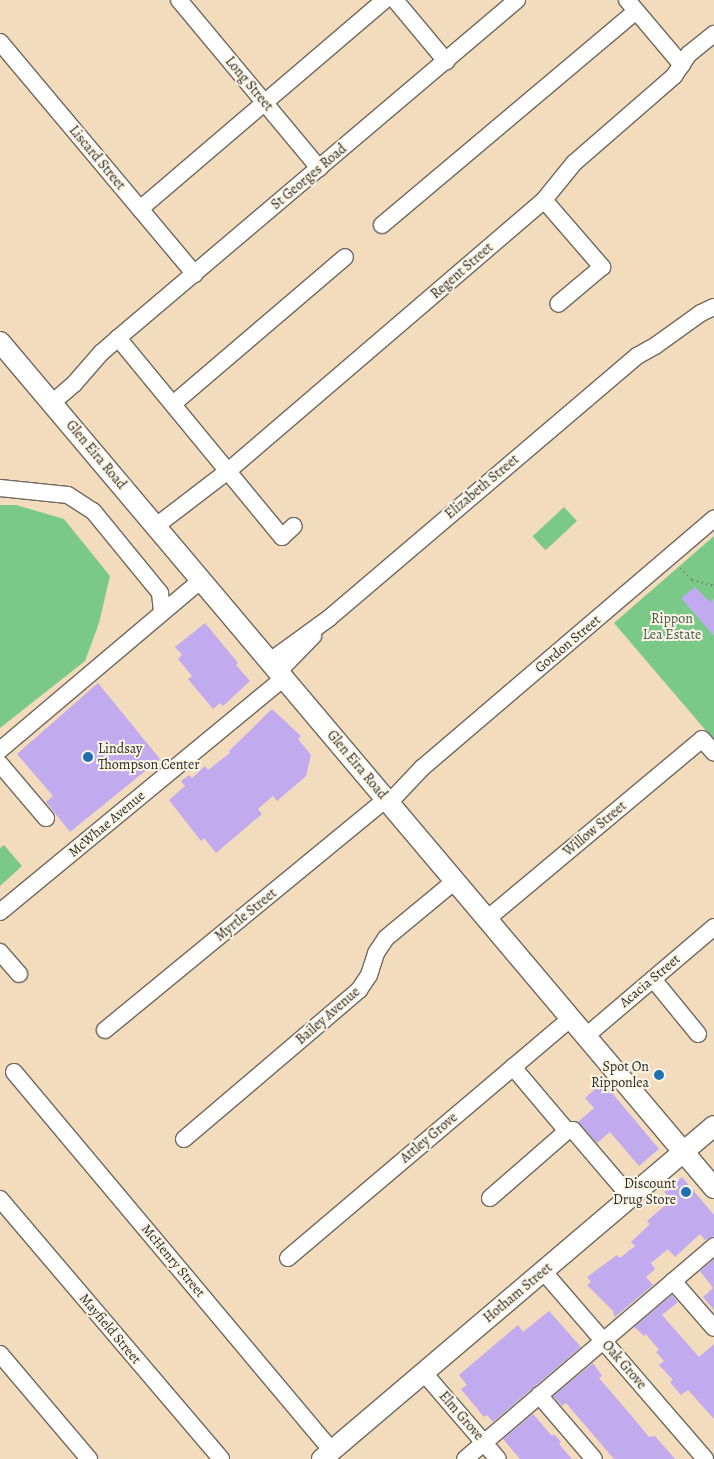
<!DOCTYPE html>
<html>
<head>
<meta charset="utf-8">
<style>
  body { margin:0 }
  #map { position:relative; width:714px; height:1459px; overflow:hidden; background:#f3dcbd; font-family:Alegreya,serif }
  div>[style] { position:absolute }
  .green>* { inset:0; background:#7bc988; transform-origin:0 0 }
  .building>* { inset:0; background:#c1abee }
  .path>* { height:2px; margin-top:-1px; transform-origin:0; background:repeating-linear-gradient(90deg,#71695e 0 1px,transparent 0 5px) }
  .roads { filter:drop-shadow(1px 0 #71695e) drop-shadow(-1px 0 #71695e) drop-shadow(0 1px #71695e) drop-shadow(0 -1px #71695e) }
  .minor>* { height:16px; margin:-8px; padding:0 8px; transform-origin:8px; border-radius:8px; background:#fff }
  .major>* { height:20px; margin:-10px; padding:0 10px; transform-origin:10px; border-radius:10px; background:#fff }
  .dots>* { width:14px; height:14px; translate:-50% -50%; box-sizing:border-box; border:2px solid #fcf5e5; border-radius:50% }
  span { translate:-50% -50%; white-space:nowrap; text-align:center; line-height:1.15; -webkit-text-stroke:4px #fcf5e5; paint-order:stroke }
  .street-label { font-size:14px; color:#2b2b2b }
  .park-label { font-size:14px; color:#435a47 }
  .poi-label { font-size:14px; color:#2b2b2b }
  .left { translate:0 -50%; text-align:left }
  .right { translate:-100% -50%; text-align:right }
</style>
</head>
<body>
<div id="map">
  <div class="green">
    <i style="clip-path:polygon(0 505px,16px 505px,64px 519px,110px 576px,99px 623px,85px 661px,0 728px)"></i>
    <i style="left:564px;top:507px;width:19px;height:43px;rotate:47deg"></i>
    <i style="clip-path:polygon(714px 536px,714px 740px,614px 623px)"></i>
    <i style="clip-path:polygon(4px 845px,22px 866px,0 886px,0 848px)"></i>
  </div>
  <div class="building">
    <i style="clip-path:polygon(695px 587px,710px 602px,714px 598px,714px 636px,681px 598px)"></i>
    <i style="clip-path:polygon(205px 623px,238px 663px,236px 665px,250px 681px,223px 706px,220px 703px,213px 709px,188px 679px,192px 676px,178px 659px,182px 655px,175px 647px)"></i>
    <i style="clip-path:polygon(98px 683px,160px 759px,70px 832px,46px 802px,53px 796px,17px 754px)"></i>
    <i style="clip-path:polygon(272px 709px,301px 736px,298px 739px,311px 755px,306px 776px,277px 801px,273px 796px,258px 809px,262px 814px,216px 853px,204px 838px,201px 841px,169px 800px,185px 786px,181px 781px,189px 775px,192px 778px,205px 766px,208px 770px,230px 753px,229px 751px)"></i>
    <i style="clip-path:polygon(603px 1082px,659px 1149px,639px 1166px,610px 1132px,597px 1143px,578px 1122px,594px 1108px,585px 1098px)"></i>
    <i style="clip-path:polygon(682px 1177px,714px 1215px,714px 1236px,705px 1240px,700px 1234px,675px 1257px,668px 1249px,651px 1263px,655px 1269px,646px 1277px,653px 1285px,615px 1317px,613px 1314px,614px 1312px,587px 1285px,591px 1282px,587px 1277px,617px 1255px,620px 1258px,635px 1246px,631px 1242px,650px 1224px,647px 1221px,671px 1200px,664px 1192px)"></i>
    <i style="clip-path:polygon(714px 1259px,714px 1310px,703px 1297px,713px 1288px,700px 1271px)"></i>
    <i style="clip-path:polygon(672px 1295px,678px 1302px,662px 1315px,699px 1357px,714px 1344px,714px 1419px,688px 1390px,681px 1395px,670px 1382px,673px 1380px,659px 1365px,664px 1361px,656px 1352px,659px 1350px,646px 1334px,644px 1336px,634px 1327px)"></i>
    <i style="clip-path:polygon(549px 1311px,581px 1347px,493px 1422px,487px 1415px,484px 1417px,461px 1389px,467px 1385px,459px 1375px,518px 1325px,523px 1332px)"></i>
    <i style="clip-path:polygon(593px 1363px,602px 1376px,599px 1378px,630px 1414px,649px 1437px,655px 1436px,675px 1459px,614px 1459px,566px 1403px,562px 1406px,553px 1396px)"></i>
    <i style="clip-path:polygon(533px 1414px,552px 1436px,554px 1434px,561px 1442px,559px 1444px,572px 1459px,520px 1459px,503px 1439px)"></i>
  </div>
  <div class="path">
    <i style="left:680px;top:568px;width:17px;rotate:45deg"></i>
    <i style="left:692px;top:580px;width:23px;rotate:15deg"></i>
  </div>
  <div class="roads">
    <div class="minor">
      <i style="left:179px;top:0;width:219px;rotate:50.2deg"></i>
      <i style="left:395px;top:0;width:80px;rotate:50.1deg"></i>
      <i style="left:627px;top:0;width:85px;rotate:49.8deg"></i>
      <i style="left:0;top:42px;width:303px;rotate:50deg"></i>
      <i style="left:544px;top:200px;width:89px;rotate:49.1deg"></i>
      <i style="left:602px;top:267px;width:57px;rotate:139.9deg"></i>
      <i style="left:140px;top:209px;width:322px;rotate:-40.5deg"></i>
      <i style="left:382px;top:225px;width:332px;rotate:-40.1deg"></i>
      <i style="left:118px;top:338px;width:258px;rotate:50.5deg"></i>
      <i style="left:282px;top:537px;width:16px;rotate:-43deg"></i>
      <i style="left:52px;top:403px;width:29px;rotate:-41deg"></i>
      <i style="left:74px;top:384px;width:41px;rotate:-48.9deg"></i>
      <i style="left:101px;top:353px;width:23px;rotate:-41deg"></i>
      <i style="left:118px;top:338px;width:523px;rotate:-40.27deg"></i>
      <i style="left:173px;top:404px;width:226px;rotate:-40.5deg"></i>
      <i style="left:0;top:488px;width:68px;rotate:5.9deg"></i>
      <i style="left:68px;top:495px;width:30px;rotate:33deg"></i>
      <i style="left:93px;top:511px;width:106px;rotate:50.7deg"></i>
      <i style="left:160px;top:593px;width:18px;rotate:84deg"></i>
      <i style="left:156px;top:526px;width:91px;rotate:-37.4deg"></i>
      <i style="left:228px;top:471px;width:416px;rotate:-40.6deg"></i>
      <i style="left:544px;top:200px;width:48px;rotate:-51deg"></i>
      <i style="left:574px;top:163px;width:133px;rotate:-41deg"></i>
      <i style="left:674px;top:76px;width:27px;rotate:-56deg"></i>
      <i style="left:689px;top:54px;width:32px;rotate:-39deg"></i>
      <i style="left:270px;top:661px;width:72px;rotate:-35.9deg"></i>
      <i style="left:328px;top:619px;width:406px;rotate:-40.4deg"></i>
      <i style="left:637px;top:356px;width:21px;rotate:-29deg"></i>
      <i style="left:655px;top:346px;width:57px;rotate:-35.7deg"></i>
      <i style="left:701px;top:313px;width:14px;rotate:-25deg"></i>
      <i style="left:279px;top:671px;width:49px;rotate:-45.8deg"></i>
      <i style="left:0;top:750px;width:263px;rotate:-40.2deg"></i>
      <i style="left:0;top:764px;width:71px;rotate:49.6deg"></i>
      <i style="left:389px;top:803px;width:48px;rotate:-46.7deg"></i>
      <i style="left:422px;top:768px;width:384px;rotate:-40.5deg"></i>
      <i style="left:0;top:912px;width:368px;rotate:-39.5deg"></i>
      <i style="left:487px;top:919px;width:280px;rotate:-39.9deg"></i>
      <i style="left:702px;top:739px;width:18px;rotate:49deg"></i>
      <i style="left:0;top:952px;width:29px;rotate:49deg"></i>
      <i style="left:653px;top:979px;width:71px;rotate:50.7deg"></i>
      <i style="left:105px;top:1030px;width:364px;rotate:-39.4deg"></i>
      <i style="left:586px;top:1036px;width:168px;rotate:-40.4deg"></i>
      <i style="left:14px;top:1072px;width:495px;rotate:50deg"></i>
      <i style="left:567px;top:1131px;width:6px;rotate:-9deg"></i>
      <i style="left:573px;top:1130px;width:89px;rotate:49.5deg"></i>
      <i style="left:184px;top:1139px;width:230px;rotate:-40.4deg"></i>
      <i style="left:359px;top:990px;width:18px;rotate:-56deg"></i>
      <i style="left:369px;top:975px;width:23px;rotate:-72deg"></i>
      <i style="left:376px;top:953px;width:18px;rotate:-56deg"></i>
      <i style="left:386px;top:938px;width:89px;rotate:-39.6deg"></i>
      <i style="left:490px;top:1198px;width:102px;rotate:-41deg"></i>
      <i style="left:567px;top:1131px;width:84px;rotate:-130.2deg"></i>
      <i style="left:0;top:1199px;width:341px;rotate:49.6deg"></i>
      <i style="left:288px;top:1258px;width:371px;rotate:-40.3deg"></i>
      <i style="left:543px;top:1271px;width:248px;rotate:49.2deg"></i>
      <i style="left:673px;top:1281px;width:62px;rotate:48.9deg"></i>
      <i style="left:0;top:1354px;width:138px;rotate:49.7deg"></i>
      <i style="left:424px;top:1373px;width:113px;rotate:49.3deg"></i>
      <i style="left:539px;top:1395px;width:84px;rotate:49.3deg"></i>
      <i style="left:465px;top:1459px;width:328px;rotate:-40.5deg"></i>
    </div>
    <div class="major">
      <i style="left:0;top:342px;width:1107px;rotate:49.84deg"></i>
      <i style="left:322px;top:1459px;width:514px;rotate:-40.35deg"></i>
    </div>
  </div>
  <div class="dots">
    <i style="left:88px;top:757px;background:#1f6fb2"></i>
    <i style="left:659px;top:1075px;background:#1f6fb2"></i>
    <i style="left:686px;top:1192px;background:#1f6fb2"></i>
  </div>
  <div class="street-label">
    <span style="left:249px;top:84px;rotate:50deg">Long Street</span>
    <span style="left:97px;top:158px;rotate:50deg">Liscard Street</span>
    <span style="left:309px;top:177px;rotate:-40deg">St Georges Road</span>
    <span style="left:462px;top:271px;rotate:-41deg">Regent Street</span>
    <span style="left:96px;top:455px;rotate:50deg">Glen Eira Road</span>
    <span style="left:482px;top:487px;rotate:-40deg">Elizabeth Street</span>
    <span style="left:568px;top:644px;rotate:-40deg">Gordon Street</span>
    <span style="left:357px;top:765px;rotate:50deg">Glen Eira Road</span>
    <span style="left:107px;top:824px;rotate:-40deg">McWhae Avenue</span>
    <span style="left:595px;top:829px;rotate:-40deg">Willow Street</span>
    <span style="left:246px;top:915px;rotate:-39deg">Myrtle Street</span>
    <span style="left:650px;top:981px;rotate:-40deg">Acacia Street</span>
    <span style="left:328px;top:1016px;rotate:-41deg">Bailey Avenue</span>
    <span style="left:429px;top:1138px;rotate:-40deg">Attley Grove</span>
    <span style="left:173px;top:1261px;rotate:50deg">McHenry Street</span>
    <span style="left:518px;top:1293px;rotate:-40deg">Hotham Street</span>
    <span style="left:110px;top:1329px;rotate:50deg">Mayfield Street</span>
    <span style="left:624px;top:1365px;rotate:49deg">Oak Grove</span>
    <span style="left:461px;top:1416px;rotate:49deg">Elm Grove</span>
  </div>
  <div class="park-label">
    <span style="left:672px;top:627px">Rippon<br>Lea Estate</span>
  </div>
  <div class="poi-label">
    <span class="left" style="left:98px;top:757px">Lindsay<br>Thompson Center</span>
    <span class="right" style="left:649px;top:1075px">Spot On<br>Ripponlea</span>
    <span class="right" style="left:676px;top:1192px">Discount<br>Drug Store</span>
  </div>
</div>
</body>
</html>
